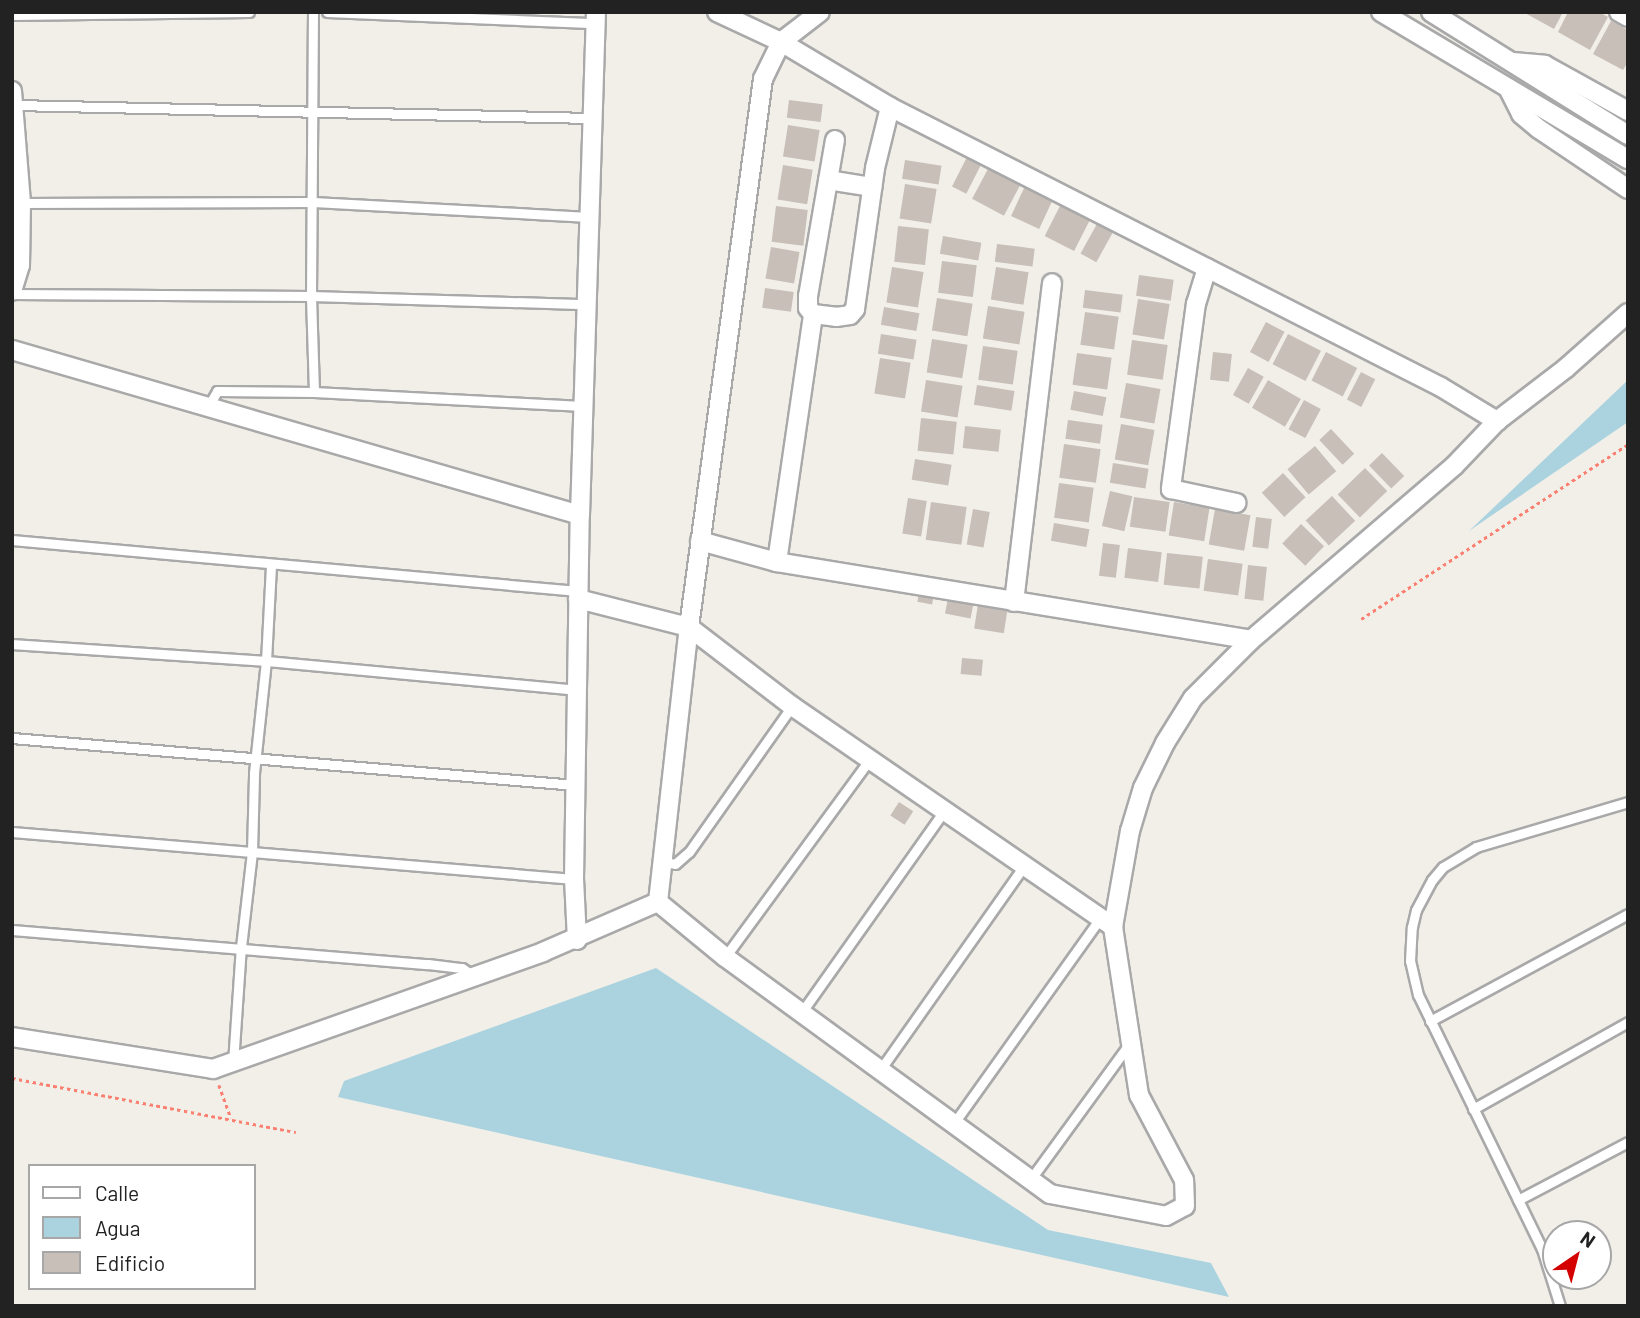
<!DOCTYPE html>
<html>
<head>
<meta charset="utf-8">
<style>
  body { margin:0 }
  #map { position:relative; width:1640px; height:1318px; overflow:hidden; background:#f2efe9; font-family:Barlow,sans-serif }
  div>[style] { position:absolute }
  .water>* { inset:0; background:#aad3df }
  .building>* { inset:0; background:#c7bfb8; transform-origin:0 0 }
  .path>* { height:2.5px; margin-top:-1.25px; transform-origin:0; background:repeating-linear-gradient(90deg,#fa8072 0 3.5px,transparent 0 7px) }
  .roads { filter:drop-shadow(2px 0 #a9a9a9) drop-shadow(-2px 0 #a9a9a9) drop-shadow(0 2px #a9a9a9) drop-shadow(0 -2px #a9a9a9) }
  .lane>* { height:9px; margin:-4.5px; padding:0 4.5px; transform-origin:4.5px; border-radius:4.5px; background:#fff }
  .street>* { height:18px; margin:-9px; padding:0 9px; transform-origin:9px; border-radius:9px; background:#fff }
  span { translate:-50% -50%; white-space:nowrap; text-align:center; line-height:1.15; -webkit-text-stroke:6px #fff; paint-order:stroke }
  .frame { position:absolute; inset:0; border:14px solid #222; pointer-events:none }
  .legend { position:absolute; left:28px; top:1164px; width:228px; height:126px; box-sizing:border-box; background:#fff; border:2px solid #a7a7a7; margin:0; padding:9px 12px; list-style:none; font-size:21px; color:#222 }
  .legend li { display:flex; align-items:center; gap:14px; height:35px }
  .legend b { width:35px; border:2px solid #a7a7a7 }
  .north { position:absolute; left:1542px; top:1220px; width:70px; height:70px; box-sizing:border-box; background:#fff; border:2px solid #a7a7a7; border-radius:50%; rotate:35deg; font-size:19px; font-weight:700; line-height:28px; text-align:center; color:#222 }
  .north::after { content:''; display:block; margin:auto; width:24px; height:32px; background:#d40000; clip-path:polygon(50% 0,100% 100%,50% 72%,0 100%) }
</style>
</head>
<body>
<div id="map">
  <div class="water">
    <i style="clip-path:polygon(1628px 380px,1628px 422px,1469px 531px)"></i>
    <i style="clip-path:polygon(656px 968px,1048px 1230px,1211px 1263px,1229px 1297px,338px 1097px,344px 1081px)"></i>
  </div>
  <div class="building">
    <i style="clip-path:polygon(1523px 12px,1563px 12px,1554px 29px)"></i>
    <i style="clip-path:polygon(1568px 12px,1599px 12px,1608px 17px,1590px 50px,1558px 32px)"></i>
    <i style="clip-path:polygon(1611px 21px,1628px 30px,1628px 62px,1623px 70px,1593px 54px)"></i>
    <i style="left:789px;top:100px;width:34px;height:18px;rotate:7deg"></i>
    <i style="left:788px;top:125px;width:32px;height:32px;rotate:9deg"></i>
    <i style="left:967px;top:157px;width:16px;height:33px;rotate:27deg"></i>
    <i style="left:905px;top:160px;width:37px;height:19px;rotate:9deg"></i>
    <i style="left:783px;top:165px;width:30px;height:35px;rotate:9deg"></i>
    <i style="left:989px;top:167px;width:36px;height:36px;rotate:28deg"></i>
    <i style="left:905px;top:184px;width:32px;height:35px;rotate:9deg"></i>
    <i style="left:1025px;top:186px;width:31px;height:33px;rotate:25deg"></i>
    <i style="left:1061px;top:204px;width:33px;height:36px;rotate:27deg"></i>
    <i style="left:776px;top:206px;width:32px;height:36px;rotate:7deg"></i>
    <i style="left:1098px;top:222px;width:18px;height:36px;rotate:29deg"></i>
    <i style="left:898px;top:226px;width:31px;height:36px;rotate:6deg"></i>
    <i style="left:943px;top:236px;width:39px;height:18px;rotate:10deg"></i>
    <i style="left:997px;top:244px;width:38px;height:18px;rotate:7deg"></i>
    <i style="left:771px;top:247px;width:29px;height:32px;rotate:10deg"></i>
    <i style="left:942px;top:261px;width:35px;height:32px;rotate:7deg"></i>
    <i style="left:892px;top:267px;width:32px;height:36px;rotate:9deg"></i>
    <i style="left:996px;top:267px;width:33px;height:33px;rotate:9deg"></i>
    <i style="left:1139px;top:275px;width:35px;height:21px;rotate:8deg"></i>
    <i style="left:765px;top:288px;width:29px;height:20px;rotate:8deg"></i>
    <i style="left:1085px;top:290px;width:38px;height:18px;rotate:7deg"></i>
    <i style="left:937px;top:298px;width:36px;height:33px;rotate:9deg"></i>
    <i style="left:1138px;top:299px;width:32px;height:36px;rotate:9deg"></i>
    <i style="left:988px;top:306px;width:37px;height:33px;rotate:9deg"></i>
    <i style="left:884px;top:307px;width:36px;height:18px;rotate:10deg"></i>
    <i style="left:1085px;top:312px;width:34px;height:33px;rotate:8deg"></i>
    <i style="left:1266px;top:322px;width:21px;height:34px;rotate:28deg"></i>
    <i style="left:881px;top:334px;width:36px;height:20px;rotate:9deg"></i>
    <i style="left:1288px;top:334px;width:37px;height:34px;rotate:27deg"></i>
    <i style="left:932px;top:339px;width:36px;height:34px;rotate:9deg"></i>
    <i style="left:1132px;top:340px;width:36px;height:35px;rotate:8deg"></i>
    <i style="left:983px;top:346px;width:35px;height:34px;rotate:8deg"></i>
    <i style="left:1213px;top:352px;width:19px;height:28px;rotate:6deg"></i>
    <i style="left:1326px;top:352px;width:35px;height:32px;rotate:27deg"></i>
    <i style="left:1077px;top:353px;width:35px;height:32px;rotate:8deg"></i>
    <i style="left:880px;top:358px;width:31px;height:36px;rotate:9deg"></i>
    <i style="left:1248px;top:368px;width:18px;height:31px;rotate:29deg"></i>
    <i style="left:1361px;top:372px;width:16px;height:31px;rotate:27deg"></i>
    <i style="left:926px;top:380px;width:37px;height:32px;rotate:9deg"></i>
    <i style="left:1268px;top:380px;width:38px;height:32px;rotate:30deg"></i>
    <i style="left:1126px;top:383px;width:35px;height:35px;rotate:10deg"></i>
    <i style="left:977px;top:385px;width:38px;height:20px;rotate:9deg"></i>
    <i style="left:1074px;top:391px;width:33px;height:19px;rotate:11deg"></i>
    <i style="left:1304px;top:400px;width:19px;height:33px;rotate:28deg"></i>
    <i style="left:921px;top:418px;width:36px;height:33px;rotate:6deg"></i>
    <i style="left:1068px;top:420px;width:35px;height:19px;rotate:8deg"></i>
    <i style="left:1121px;top:424px;width:34px;height:36px;rotate:10deg"></i>
    <i style="left:965px;top:426px;width:36px;height:22px;rotate:6deg"></i>
    <i style="left:1331px;top:429px;width:34px;height:16px;rotate:47deg"></i>
    <i style="left:1064px;top:444px;width:37px;height:34px;rotate:8deg"></i>
    <i style="left:1315px;top:446px;width:33px;height:36px;rotate:50deg"></i>
    <i style="left:1382px;top:453px;width:32px;height:18px;rotate:46deg"></i>
    <i style="left:915px;top:459px;width:37px;height:21px;rotate:9deg"></i>
    <i style="left:1113px;top:463px;width:36px;height:20px;rotate:9deg"></i>
    <i style="left:1365px;top:468px;width:32px;height:38px;rotate:46deg"></i>
    <i style="left:1283px;top:473px;width:33px;height:29px;rotate:47deg"></i>
    <i style="left:1059px;top:483px;width:35px;height:35px;rotate:8deg"></i>
    <i style="left:1110px;top:491px;width:23px;height:36px;rotate:13deg"></i>
    <i style="left:1332px;top:496px;width:34px;height:36px;rotate:47deg"></i>
    <i style="left:1134px;top:497px;width:36px;height:30px;rotate:8deg"></i>
    <i style="left:908px;top:498px;width:19px;height:36px;rotate:9deg"></i>
    <i style="left:931px;top:502px;width:36px;height:38px;rotate:8deg"></i>
    <i style="left:1174px;top:502px;width:36px;height:34px;rotate:9deg"></i>
    <i style="left:973px;top:509px;width:17px;height:36px;rotate:10deg"></i>
    <i style="left:1215px;top:509px;width:36px;height:36px;rotate:10deg"></i>
    <i style="left:1256px;top:517px;width:16px;height:30px;rotate:7deg"></i>
    <i style="left:1054px;top:523px;width:36px;height:18px;rotate:10deg"></i>
    <i style="left:1301px;top:524px;width:32px;height:27px;rotate:44deg"></i>
    <i style="left:1103px;top:543px;width:17px;height:33px;rotate:7deg"></i>
    <i style="left:1128px;top:548px;width:34px;height:30px;rotate:7deg"></i>
    <i style="left:1167px;top:553px;width:36px;height:32px;rotate:6deg"></i>
    <i style="left:1208px;top:559px;width:35px;height:32px;rotate:8deg"></i>
    <i style="left:1248px;top:565px;width:19px;height:34px;rotate:6deg"></i>
    <i style="left:920px;top:588px;width:15px;height:14px;rotate:11deg"></i>
    <i style="left:949px;top:593px;width:26px;height:21px;rotate:11deg"></i>
    <i style="left:979px;top:598px;width:30px;height:31px;rotate:9deg"></i>
    <i style="left:962px;top:658px;width:21px;height:16px;rotate:5deg"></i>
    <i style="left:899px;top:802px;width:17px;height:16px;rotate:33deg"></i>
  </div>
  <div class="path">
    <i style="left:1361px;top:619px;width:319px;rotate:-33.2deg"></i>
    <i style="left:12px;top:1078px;width:289px;rotate:10.8deg"></i>
    <i style="left:219px;top:1085px;width:35px;rotate:70deg"></i>
  </div>
  <div class="roads">
    <div class="lane">
      <i style="left:327px;top:12px;width:268px;rotate:2.4deg"></i>
      <i style="left:12px;top:15px;width:237px;rotate:-0.7deg"></i>
      <i style="left:14px;top:105px;width:578px;rotate:1.29deg"></i>
      <i style="left:21px;top:203px;width:292px;rotate:-0.2deg"></i>
      <i style="left:313px;top:202px;width:276px;rotate:3.1deg"></i>
      <i style="left:12px;top:294px;width:299px;rotate:0.4deg"></i>
      <i style="left:311px;top:296px;width:275px;rotate:1.7deg"></i>
      <i style="left:314px;top:392px;width:269px;rotate:3deg"></i>
      <i style="left:209px;top:405px;width:16px;rotate:-60deg"></i>
      <i style="left:217px;top:391px;width:97px;rotate:0.6deg"></i>
      <i style="left:314px;top:392px;width:96px;rotate:-91.8deg"></i>
      <i style="left:311px;top:296px;width:284px;rotate:-89.6deg"></i>
      <i style="left:12px;top:540px;width:568px;rotate:5.15deg"></i>
      <i style="left:12px;top:644px;width:255px;rotate:3.8deg"></i>
      <i style="left:266px;top:661px;width:312px;rotate:5.3deg"></i>
      <i style="left:12px;top:738px;width:565px;rotate:4.77deg"></i>
      <i style="left:12px;top:832px;width:564px;rotate:4.78deg"></i>
      <i style="left:664px;top:862px;width:11px;rotate:10deg"></i>
      <i style="left:675px;top:864px;width:18px;rotate:-41deg"></i>
      <i style="left:689px;top:852px;width:179px;rotate:-54.8deg"></i>
      <i style="left:12px;top:930px;width:417px;rotate:4.7deg"></i>
      <i style="left:428px;top:964px;width:34px;rotate:7deg"></i>
      <i style="left:462px;top:968px;width:16px;rotate:35deg"></i>
      <i style="left:725px;top:957px;width:245px;rotate:-53.8deg"></i>
      <i style="left:801px;top:1013px;width:247px;rotate:-54.7deg"></i>
      <i style="left:1430px;top:1021px;width:225px;rotate:-28.4deg"></i>
      <i style="left:233px;top:1063px;width:116px;rotate:-86.1deg"></i>
      <i style="left:241px;top:947px;width:96px;rotate:-83.4deg"></i>
      <i style="left:252px;top:852px;width:79px;rotate:-88.5deg"></i>
      <i style="left:254px;top:773px;width:113px;rotate:-83.9deg"></i>
      <i style="left:266px;top:661px;width:97px;rotate:-87deg"></i>
      <i style="left:880px;top:1070px;width:250px;rotate:-54.8deg"></i>
      <i style="left:1473px;top:1109px;width:178px;rotate:-29.3deg"></i>
      <i style="left:954px;top:1123px;width:252px;rotate:-54.5deg"></i>
      <i style="left:1030px;top:1180px;width:170px;rotate:-53.9deg"></i>
      <i style="left:1518px;top:1200px;width:124px;rotate:-27.8deg"></i>
      <i style="left:1560px;top:1306px;width:60px;rotate:-107.5deg"></i>
      <i style="left:1542px;top:1249px;width:283px;rotate:-116deg"></i>
      <i style="left:1418px;top:995px;width:35px;rotate:-103deg"></i>
      <i style="left:1410px;top:961px;width:34px;rotate:-87deg"></i>
      <i style="left:1412px;top:927px;width:17px;rotate:-77deg"></i>
      <i style="left:1416px;top:910px;width:34px;rotate:-62deg"></i>
      <i style="left:1432px;top:880px;width:17px;rotate:-50deg"></i>
      <i style="left:1443px;top:867px;width:39px;rotate:-31deg"></i>
      <i style="left:1476px;top:847px;width:159px;rotate:-16.5deg"></i>
    </div>
    <div class="street">
      <i style="left:717px;top:12px;width:71px;rotate:25.1deg"></i>
      <i style="left:781px;top:42px;width:127px;rotate:30.8deg"></i>
      <i style="left:890px;top:107px;width:618px;rotate:26.94deg"></i>
      <i style="left:1441px;top:387px;width:66px;rotate:31.3deg"></i>
      <i style="left:1381px;top:12px;width:287px;rotate:30.8deg"></i>
      <i style="left:1431px;top:12px;width:232px;rotate:32deg"></i>
      <i style="left:1619px;top:12px;width:10px;rotate:29deg"></i>
      <i style="left:1513px;top:62px;width:32px;rotate:5deg"></i>
      <i style="left:1545px;top:65px;width:95px;rotate:29deg"></i>
      <i style="left:1509px;top:90px;width:27px;rotate:63deg"></i>
      <i style="left:1521px;top:114px;width:23px;rotate:40deg"></i>
      <i style="left:1539px;top:129px;width:107px;rotate:34deg"></i>
      <i style="left:12px;top:91px;width:112px;rotate:85.4deg"></i>
      <i style="left:21px;top:203px;width:62px;rotate:90.9deg"></i>
      <i style="left:20px;top:265px;width:27px;rotate:107deg"></i>
      <i style="left:835px;top:140px;width:158px;rotate:99.8deg"></i>
      <i style="left:808px;top:296px;width:12px;rotate:90deg"></i>
      <i style="left:808px;top:308px;width:8px;rotate:50deg"></i>
      <i style="left:813px;top:314px;width:23px;rotate:7deg"></i>
      <i style="left:836px;top:317px;width:14px;rotate:-8deg"></i>
      <i style="left:850px;top:315px;width:8px;rotate:-50deg"></i>
      <i style="left:855px;top:309px;width:142px;rotate:-81.9deg"></i>
      <i style="left:875px;top:168px;width:63px;rotate:-76.2deg"></i>
      <i style="left:828px;top:180px;width:45px;rotate:9deg"></i>
      <i style="left:1207px;top:268px;width:37px;rotate:107deg"></i>
      <i style="left:1196px;top:303px;width:188px;rotate:97.7deg"></i>
      <i style="left:1171px;top:489px;width:67px;rotate:12deg"></i>
      <i style="left:12px;top:350px;width:591px;rotate:16.2deg"></i>
      <i style="left:700px;top:541px;width:80px;rotate:15.3deg"></i>
      <i style="left:777px;top:562px;width:480px;rotate:9.3deg"></i>
      <i style="left:777px;top:562px;width:251px;rotate:-81.7deg"></i>
      <i style="left:578px;top:599px;width:114px;rotate:14.2deg"></i>
      <i style="left:689px;top:627px;width:130px;rotate:37.5deg"></i>
      <i style="left:792px;top:706px;width:390px;rotate:34.5deg"></i>
      <i style="left:1014px;top:602px;width:321px;rotate:-83.2deg"></i>
      <i style="left:658px;top:902px;width:87px;rotate:39.4deg"></i>
      <i style="left:725px;top:957px;width:402px;rotate:36.1deg"></i>
      <i style="left:1050px;top:1194px;width:118px;rotate:10.7deg"></i>
      <i style="left:1166px;top:1216px;width:21px;rotate:-28deg"></i>
      <i style="left:1185px;top:1206px;width:26px;rotate:-92deg"></i>
      <i style="left:1184px;top:1180px;width:96px;rotate:-117.9deg"></i>
      <i style="left:1139px;top:1095px;width:170px;rotate:-98.8deg"></i>
      <i style="left:1113px;top:927px;width:97px;rotate:-80deg"></i>
      <i style="left:1130px;top:831px;width:45px;rotate:-73.2deg"></i>
      <i style="left:1143px;top:788px;width:50px;rotate:-63.9deg"></i>
      <i style="left:1165px;top:743px;width:53px;rotate:-58.1deg"></i>
      <i style="left:1193px;top:698px;width:82px;rotate:-45deg"></i>
      <i style="left:1251px;top:640px;width:267px;rotate:-40.6deg"></i>
      <i style="left:1454px;top:466px;width:62px;rotate:-46.3deg"></i>
      <i style="left:1497px;top:421px;width:87px;rotate:-37.5deg"></i>
      <i style="left:1566px;top:368px;width:83px;rotate:-41.6deg"></i>
      <i style="left:658px;top:902px;width:277px;rotate:-83.6deg"></i>
      <i style="left:689px;top:627px;width:553px;rotate:-82.31deg"></i>
      <i style="left:763px;top:79px;width:41px;rotate:-64.1deg"></i>
      <i style="left:781px;top:42px;width:49px;rotate:-37.6deg"></i>
      <i style="left:577px;top:940px;width:61px;rotate:-92.8deg"></i>
      <i style="left:574px;top:879px;width:364px;rotate:-89.1deg"></i>
      <i style="left:580px;top:515px;width:503px;rotate:-88.18deg"></i>
      <i style="left:12px;top:1037px;width:204px;rotate:9deg"></i>
      <i style="left:213px;top:1069px;width:350px;rotate:-19.5deg"></i>
      <i style="left:543px;top:952px;width:125px;rotate:-23.5deg"></i>
    </div>
  </div>
  <div class="frame"></div>
  <ul class="legend">
  <li><b style="height:9px;background:#fff"></b>Calle</li>
  <li><b style="height:19px;background:#aad3df"></b>Agua</li>
  <li><b style="height:19px;background:#c7bfb8"></b>Edificio</li>
  </ul>
  <div class="north">N</div>
</div>
</body>
</html>
